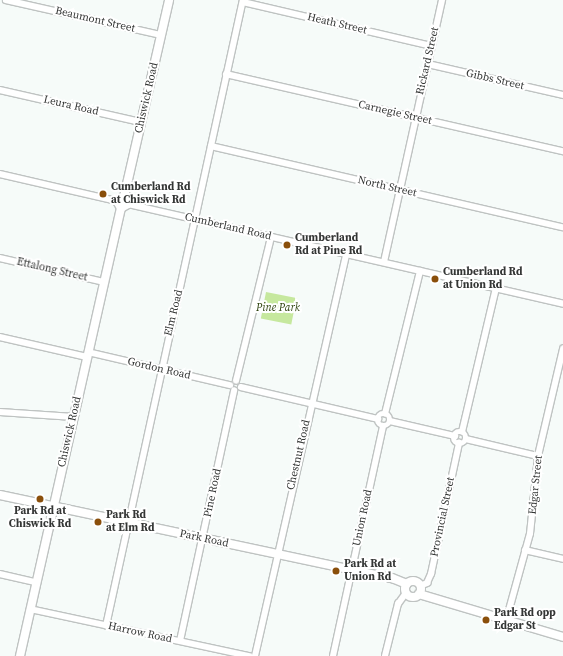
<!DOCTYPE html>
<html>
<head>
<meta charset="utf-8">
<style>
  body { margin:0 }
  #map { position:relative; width:563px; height:656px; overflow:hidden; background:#f6fbf9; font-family:"Source Serif 4",serif }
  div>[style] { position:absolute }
  .green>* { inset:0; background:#c6e89e; transform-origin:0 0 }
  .roads { filter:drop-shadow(1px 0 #bfc3c2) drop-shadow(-1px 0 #bfc3c2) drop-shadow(0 1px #bfc3c2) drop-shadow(0 -1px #bfc3c2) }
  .street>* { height:5.5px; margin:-2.75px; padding:0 2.75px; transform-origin:2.75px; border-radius:2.75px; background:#fff }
  .street>.ring { margin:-2.75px; padding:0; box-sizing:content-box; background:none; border:5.5px solid #fff; border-radius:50% }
  .secondary>* { height:8px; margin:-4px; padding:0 4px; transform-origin:4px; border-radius:4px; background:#fff }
  .secondary>.ring { margin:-4px; padding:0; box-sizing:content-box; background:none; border:8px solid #fff; border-radius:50% }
  .dots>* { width:11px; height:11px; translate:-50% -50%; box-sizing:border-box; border:2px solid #fff; border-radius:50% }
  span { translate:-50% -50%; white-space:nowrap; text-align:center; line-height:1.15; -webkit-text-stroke:4px #fff; paint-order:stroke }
  .street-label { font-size:11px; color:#343635 }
  .poi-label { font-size:11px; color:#343635; font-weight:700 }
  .left { translate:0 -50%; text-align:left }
  .park-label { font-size:11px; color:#2e430e; font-style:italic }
</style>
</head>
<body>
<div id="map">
  <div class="green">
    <i style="left:266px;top:292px;width:31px;height:27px;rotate:11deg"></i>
  </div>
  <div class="roads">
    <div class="street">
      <i style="left:6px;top:0;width:159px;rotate:12.7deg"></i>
      <i style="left:243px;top:2px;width:194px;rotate:13.1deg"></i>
      <i style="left:428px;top:64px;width:139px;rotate:12.9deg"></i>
      <i style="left:226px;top:74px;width:346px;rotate:12.9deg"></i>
      <i style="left:0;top:90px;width:145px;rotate:12.8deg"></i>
      <i style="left:211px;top:146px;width:361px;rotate:13deg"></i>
      <i style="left:0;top:174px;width:120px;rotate:13deg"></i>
      <i style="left:128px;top:204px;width:446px;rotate:12.9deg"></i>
      <i style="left:0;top:258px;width:107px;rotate:13deg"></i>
      <i style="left:384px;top:262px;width:268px;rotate:-77.5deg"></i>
      <i style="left:0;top:337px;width:89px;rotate:12.9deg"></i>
      <i style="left:88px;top:352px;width:146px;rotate:13.1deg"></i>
      <i style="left:236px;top:381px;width:148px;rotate:-76.3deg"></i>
      <i style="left:241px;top:387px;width:141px;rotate:13.1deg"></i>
      <i style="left:0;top:412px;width:74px;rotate:3.9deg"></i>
      <i style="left:385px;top:414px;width:147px;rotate:-76.2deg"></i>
      <i class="ring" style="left:378px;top:414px;width:6.5px;height:6.5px"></i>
      <i style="left:390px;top:421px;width:67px;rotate:13deg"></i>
      <i style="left:462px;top:432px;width:148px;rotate:-76.7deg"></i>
      <i class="ring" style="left:454px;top:432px;width:6.5px;height:6.5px"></i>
      <i style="left:466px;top:439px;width:74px;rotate:13.3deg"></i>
      <i style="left:525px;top:550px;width:39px;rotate:13deg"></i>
      <i style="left:0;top:574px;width:37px;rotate:13deg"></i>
      <i style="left:420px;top:586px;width:8px;rotate:-23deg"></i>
      <i style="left:427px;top:583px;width:10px;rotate:-66deg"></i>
      <i style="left:431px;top:574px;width:134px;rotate:-77.9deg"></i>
      <i style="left:30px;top:609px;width:225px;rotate:12.1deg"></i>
      <i style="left:506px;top:621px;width:90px;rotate:-74.6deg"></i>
      <i style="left:530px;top:534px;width:78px;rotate:-84.1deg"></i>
      <i style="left:538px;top:456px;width:110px;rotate:-76.8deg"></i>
      <i style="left:106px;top:626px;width:641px;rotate:-77.66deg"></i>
      <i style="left:180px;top:641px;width:256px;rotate:-77.8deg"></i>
      <i style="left:255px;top:656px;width:412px;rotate:-77.2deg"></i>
      <i style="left:333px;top:656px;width:235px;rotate:-77.7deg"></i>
      <i style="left:385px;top:656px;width:54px;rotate:-76deg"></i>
      <i style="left:398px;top:604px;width:14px;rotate:-54deg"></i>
    </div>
    <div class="secondary">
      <i style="left:124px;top:197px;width:202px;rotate:-77.1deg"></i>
      <i style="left:121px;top:208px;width:8px;rotate:-120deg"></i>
      <i style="left:117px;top:201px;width:8px;rotate:-30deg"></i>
      <i style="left:121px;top:208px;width:8px;rotate:-30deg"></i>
      <i style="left:128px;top:204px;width:8px;rotate:-120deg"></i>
      <i style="left:0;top:495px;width:401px;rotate:12deg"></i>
      <i style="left:392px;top:578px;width:16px;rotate:22deg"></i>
      <i class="ring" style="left:405px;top:581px;width:8px;height:8px"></i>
      <i style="left:419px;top:594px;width:150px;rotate:16.6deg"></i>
      <i style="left:20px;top:656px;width:459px;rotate:-77.3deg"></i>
    </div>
  </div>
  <div class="dots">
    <i style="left:103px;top:194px;background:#8a4f0b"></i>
    <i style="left:287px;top:245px;background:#8a4f0b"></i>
    <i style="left:435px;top:279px;background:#8a4f0b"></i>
    <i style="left:40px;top:499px;background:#8a4f0b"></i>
    <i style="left:98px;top:522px;background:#8a4f0b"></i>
    <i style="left:336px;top:571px;background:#8a4f0b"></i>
    <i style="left:486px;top:620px;background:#8a4f0b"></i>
  </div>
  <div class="street-label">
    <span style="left:95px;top:20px;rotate:13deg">Beaumont Street</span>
    <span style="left:337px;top:24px;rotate:13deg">Heath Street</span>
    <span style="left:428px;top:61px;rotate:-77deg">Rickard Street</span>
    <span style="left:495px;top:80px;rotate:13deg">Gibbs Street</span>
    <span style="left:147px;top:98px;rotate:-77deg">Chiswick Road</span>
    <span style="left:71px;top:106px;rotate:13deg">Leura Road</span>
    <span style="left:395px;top:113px;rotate:13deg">Carnegie Street</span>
    <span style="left:387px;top:187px;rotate:13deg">North Street</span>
    <span style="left:228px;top:227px;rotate:13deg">Cumberland Road</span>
    <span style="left:52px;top:270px;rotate:13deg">Ettalong Street</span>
    <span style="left:174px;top:313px;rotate:-76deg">Elm Road</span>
    <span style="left:159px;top:369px;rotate:13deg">Gordon Road</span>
    <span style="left:70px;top:432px;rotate:-77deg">Chiswick Road</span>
    <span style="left:299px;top:455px;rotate:-77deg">Chestnut Road</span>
    <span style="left:536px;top:485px;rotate:-84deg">Edgar Street</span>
    <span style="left:213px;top:493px;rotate:-78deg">Pine Road</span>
    <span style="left:443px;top:517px;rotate:-78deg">Provincial Street</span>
    <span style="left:363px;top:518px;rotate:-78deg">Union Road</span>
    <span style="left:204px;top:539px;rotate:12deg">Park Road</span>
    <span style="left:140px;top:633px;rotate:12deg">Harrow Road</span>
  </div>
  <div class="poi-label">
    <span class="left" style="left:111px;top:194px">Cumberland Rd<br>at Chiswick Rd</span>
    <span class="left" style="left:295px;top:245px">Cumberland<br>Rd at Pine Rd</span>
    <span class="left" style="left:443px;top:279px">Cumberland Rd<br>at Union Rd</span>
    <span style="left:40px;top:518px">Park Rd at<br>Chiswick Rd</span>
    <span class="left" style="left:106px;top:522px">Park Rd<br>at Elm Rd</span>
    <span class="left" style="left:344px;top:571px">Park Rd at<br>Union Rd</span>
    <span class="left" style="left:494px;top:620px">Park Rd opp<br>Edgar St</span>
  </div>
  <div class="park-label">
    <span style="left:278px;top:308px">Pine Park</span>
  </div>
</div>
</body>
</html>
